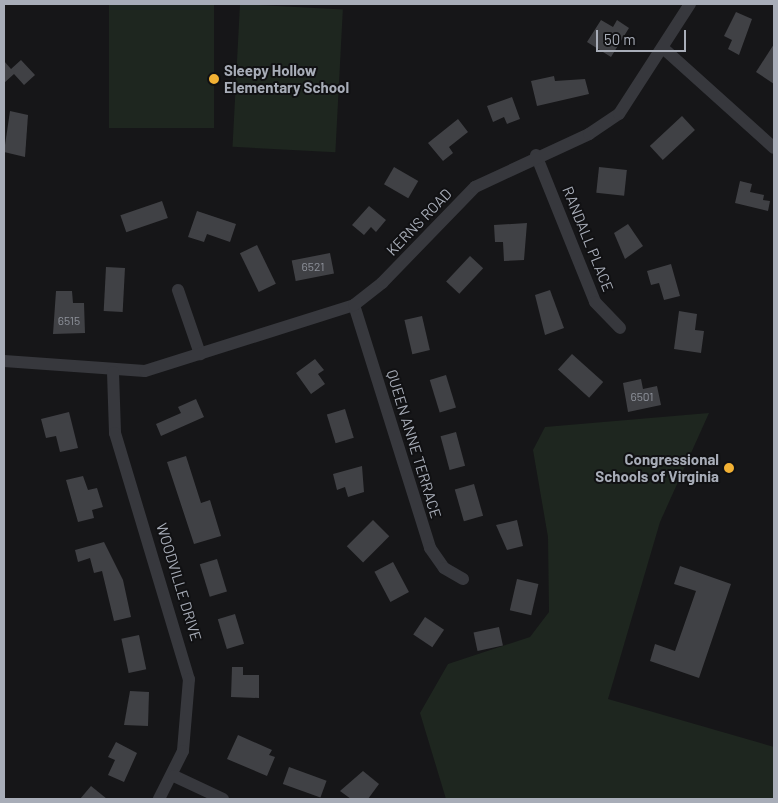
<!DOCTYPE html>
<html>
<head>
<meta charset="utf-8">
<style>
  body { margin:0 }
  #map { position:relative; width:778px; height:803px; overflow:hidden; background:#161618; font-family:Barlow,sans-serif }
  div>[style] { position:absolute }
  .green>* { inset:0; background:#1e261f; transform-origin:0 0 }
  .building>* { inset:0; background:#404145; transform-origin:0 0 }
  .minor>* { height:12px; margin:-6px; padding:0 6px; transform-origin:6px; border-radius:6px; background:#37383d }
  .dots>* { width:14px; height:14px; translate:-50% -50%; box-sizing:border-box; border:2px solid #111113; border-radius:50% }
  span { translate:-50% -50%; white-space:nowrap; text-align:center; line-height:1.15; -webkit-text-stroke:4px #111113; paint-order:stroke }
  .number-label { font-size:12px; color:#8e929b }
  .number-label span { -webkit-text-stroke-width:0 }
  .poi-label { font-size:15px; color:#a8adb8; font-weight:700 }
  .left { translate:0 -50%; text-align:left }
  .right { translate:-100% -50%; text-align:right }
  .street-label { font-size:15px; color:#a8adb8 }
  .frame { position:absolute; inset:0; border:5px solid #a8adb8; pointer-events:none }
  .scale { position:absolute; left:596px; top:30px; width:90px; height:22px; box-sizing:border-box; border:2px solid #a8adb8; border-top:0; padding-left:6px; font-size:15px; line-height:18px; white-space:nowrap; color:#a8adb8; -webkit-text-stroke:4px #111113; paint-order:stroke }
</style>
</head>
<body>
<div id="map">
  <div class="green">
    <i style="left:109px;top:4px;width:105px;height:124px"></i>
    <i style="left:240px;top:4px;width:103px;height:143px;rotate:3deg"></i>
    <i style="clip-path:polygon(709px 413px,660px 522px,608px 699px,774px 747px,774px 799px,446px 799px,420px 713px,448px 664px,530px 637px,549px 612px,548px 537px,533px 450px,545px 427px)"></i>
  </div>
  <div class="building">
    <i style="clip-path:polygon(736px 12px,752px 19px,739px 55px,728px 49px,732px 40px,724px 36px)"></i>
    <i style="clip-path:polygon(601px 20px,613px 27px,617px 20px,629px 28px,611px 57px,587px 42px)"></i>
    <i style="clip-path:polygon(774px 44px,774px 84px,756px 72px)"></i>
    <i style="clip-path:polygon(21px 60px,35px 75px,24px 85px,14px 74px,4px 83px,4px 61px,11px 69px)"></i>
    <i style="clip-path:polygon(554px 76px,555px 81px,585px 79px,589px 94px,537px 106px,531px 81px)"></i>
    <i style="clip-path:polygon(512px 97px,520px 119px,507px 124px,504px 117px,493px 122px,487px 106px)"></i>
    <i style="clip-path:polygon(10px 111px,28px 115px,25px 157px,4px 152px)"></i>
    <i style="left:682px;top:116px;width:19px;height:44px;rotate:47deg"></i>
    <i style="clip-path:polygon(458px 119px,468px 132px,449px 147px,453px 153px,443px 161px,428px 143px)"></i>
    <i style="left:394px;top:167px;width:28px;height:20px;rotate:30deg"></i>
    <i style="left:599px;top:167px;width:28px;height:26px;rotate:6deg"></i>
    <i style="clip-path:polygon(740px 181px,752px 184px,750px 192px,764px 195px,763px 200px,770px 201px,768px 211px,735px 203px)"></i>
    <i style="left:162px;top:201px;width:18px;height:44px;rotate:71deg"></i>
    <i style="clip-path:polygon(369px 206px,386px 220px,376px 232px,371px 227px,364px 235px,352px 225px)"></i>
    <i style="clip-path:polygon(197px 211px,236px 224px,230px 242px,207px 234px,204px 242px,188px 237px)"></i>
    <i style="clip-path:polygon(527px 223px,524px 260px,504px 261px,503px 242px,495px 242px,494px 225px)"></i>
    <i style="clip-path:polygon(628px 224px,643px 246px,625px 259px,614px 233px)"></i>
    <i style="left:257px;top:245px;width:43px;height:19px;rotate:64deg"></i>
    <i style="left:330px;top:253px;width:21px;height:39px;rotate:79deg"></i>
    <i style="left:470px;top:256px;width:18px;height:35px;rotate:43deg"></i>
    <i style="clip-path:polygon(671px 264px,680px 296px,664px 300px,659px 283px,651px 285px,647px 271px)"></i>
    <i style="left:106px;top:267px;width:19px;height:44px;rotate:3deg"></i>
    <i style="clip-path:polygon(550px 290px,564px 328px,545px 335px,535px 295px)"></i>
    <i style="clip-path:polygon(56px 291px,72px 291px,73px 303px,84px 303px,85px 333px,53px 334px)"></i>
    <i style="clip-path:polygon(679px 311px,697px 314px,695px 330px,704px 331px,701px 353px,674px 349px)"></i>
    <i style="left:422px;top:316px;width:35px;height:18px;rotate:77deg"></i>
    <i style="left:572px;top:354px;width:42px;height:21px;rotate:42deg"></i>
    <i style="clip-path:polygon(315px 359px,324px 370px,318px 374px,325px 384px,311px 394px,296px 373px)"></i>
    <i style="left:446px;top:375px;width:34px;height:17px;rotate:73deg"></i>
    <i style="clip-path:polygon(641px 379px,643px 389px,657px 386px,661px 405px,628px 412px,623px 383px)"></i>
    <i style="clip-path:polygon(196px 399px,204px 417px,161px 436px,156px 424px,181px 413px,178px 407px)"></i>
    <i style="left:345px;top:409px;width:30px;height:19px;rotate:73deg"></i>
    <i style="clip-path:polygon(69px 412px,78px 448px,60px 452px,56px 436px,46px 438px,41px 419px)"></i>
    <i style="left:456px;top:432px;width:35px;height:16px;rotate:75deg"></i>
    <i style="clip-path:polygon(186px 456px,201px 503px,210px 500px,221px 536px,194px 544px,167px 462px)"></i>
    <i style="clip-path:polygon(362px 466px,364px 492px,348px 497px,345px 487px,337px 490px,333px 474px)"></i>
    <i style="clip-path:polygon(83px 476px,88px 490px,97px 488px,103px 507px,92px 510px,94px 518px,78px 522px,66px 480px)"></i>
    <i style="left:474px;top:484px;width:33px;height:20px;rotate:74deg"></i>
    <i style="left:373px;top:520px;width:23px;height:37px;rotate:45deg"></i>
    <i style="clip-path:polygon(517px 520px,523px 546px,507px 550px,496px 525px)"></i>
    <i style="clip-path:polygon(104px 542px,123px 580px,131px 617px,114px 621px,102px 571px,94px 573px,90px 558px,78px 562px,75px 550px)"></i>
    <i style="left:217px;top:559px;width:34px;height:18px;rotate:73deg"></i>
    <i style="left:393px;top:562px;width:34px;height:21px;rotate:62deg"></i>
    <i style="clip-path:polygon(680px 566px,731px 584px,699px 678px,650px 661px,655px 644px,675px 651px,696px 591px,674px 584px)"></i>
    <i style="left:517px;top:579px;width:22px;height:32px;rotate:13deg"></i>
    <i style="left:235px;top:614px;width:31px;height:18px;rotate:73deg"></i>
    <i style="left:425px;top:617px;width:23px;height:21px;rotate:34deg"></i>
    <i style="left:499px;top:627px;width:19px;height:26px;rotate:78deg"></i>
    <i style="left:139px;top:635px;width:35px;height:18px;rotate:78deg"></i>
    <i style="clip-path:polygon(232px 667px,243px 667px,243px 675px,259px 675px,259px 698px,231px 697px)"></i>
    <i style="clip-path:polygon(130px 691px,149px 692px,148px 726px,124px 725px)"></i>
    <i style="clip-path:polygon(238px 735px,272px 750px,269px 755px,275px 757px,267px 776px,227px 759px)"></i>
    <i style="clip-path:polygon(116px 742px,137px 753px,124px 782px,108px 775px,115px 760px,108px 757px)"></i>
    <i style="left:289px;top:767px;width:40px;height:18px;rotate:20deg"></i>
    <i style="clip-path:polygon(363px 771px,379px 784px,368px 799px,351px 799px,340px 791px)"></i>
    <i style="clip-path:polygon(91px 786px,107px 799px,80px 799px)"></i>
  </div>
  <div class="minor">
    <i style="left:663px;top:48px;width:149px;rotate:42deg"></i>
    <i style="left:536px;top:155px;width:158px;rotate:68.1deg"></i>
    <i style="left:595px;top:302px;width:36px;rotate:46deg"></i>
    <i style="left:178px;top:290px;width:68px;rotate:71deg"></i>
    <i style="left:354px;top:305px;width:255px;rotate:72.6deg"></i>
    <i style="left:430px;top:548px;width:24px;rotate:55deg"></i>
    <i style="left:444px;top:568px;width:22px;rotate:30deg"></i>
    <i style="left:4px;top:361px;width:141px;rotate:4.1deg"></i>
    <i style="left:145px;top:371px;width:219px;rotate:-17.5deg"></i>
    <i style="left:354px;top:305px;width:36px;rotate:-38deg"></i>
    <i style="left:382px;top:283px;width:134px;rotate:-45.9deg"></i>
    <i style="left:475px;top:187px;width:126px;rotate:-24.9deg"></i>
    <i style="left:589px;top:134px;width:36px;rotate:-34deg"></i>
    <i style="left:619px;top:114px;width:131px;rotate:-57.2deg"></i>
    <i style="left:113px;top:372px;width:61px;rotate:88.1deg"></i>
    <i style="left:115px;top:433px;width:257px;rotate:73.3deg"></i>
    <i style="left:189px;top:679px;width:72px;rotate:94.8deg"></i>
    <i style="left:183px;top:751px;width:54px;rotate:116.6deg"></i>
    <i style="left:174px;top:776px;width:54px;rotate:25.1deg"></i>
  </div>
  <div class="dots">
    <i style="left:214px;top:79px;background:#f2b134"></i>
    <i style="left:729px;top:468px;background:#f2b134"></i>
  </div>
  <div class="number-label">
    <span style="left:313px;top:267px">6521</span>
    <span style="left:69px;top:321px">6515</span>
    <span style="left:642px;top:397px">6501</span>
  </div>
  <div class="poi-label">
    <span class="left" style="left:224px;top:79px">Sleepy Hollow<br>Elementary School</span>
    <span class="right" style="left:719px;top:468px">Congressional<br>Schools of Virginia</span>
  </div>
  <div class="street-label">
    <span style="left:419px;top:222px;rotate:-46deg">KERNS ROAD</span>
    <span style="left:588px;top:239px;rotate:68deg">RANDALL PLACE</span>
    <span style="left:414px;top:444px;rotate:73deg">QUEEN ANNE TERRACE</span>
    <span style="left:179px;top:582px;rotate:73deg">WOODVILLE DRIVE</span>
  </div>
  <div class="frame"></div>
  <div class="scale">50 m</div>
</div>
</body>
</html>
